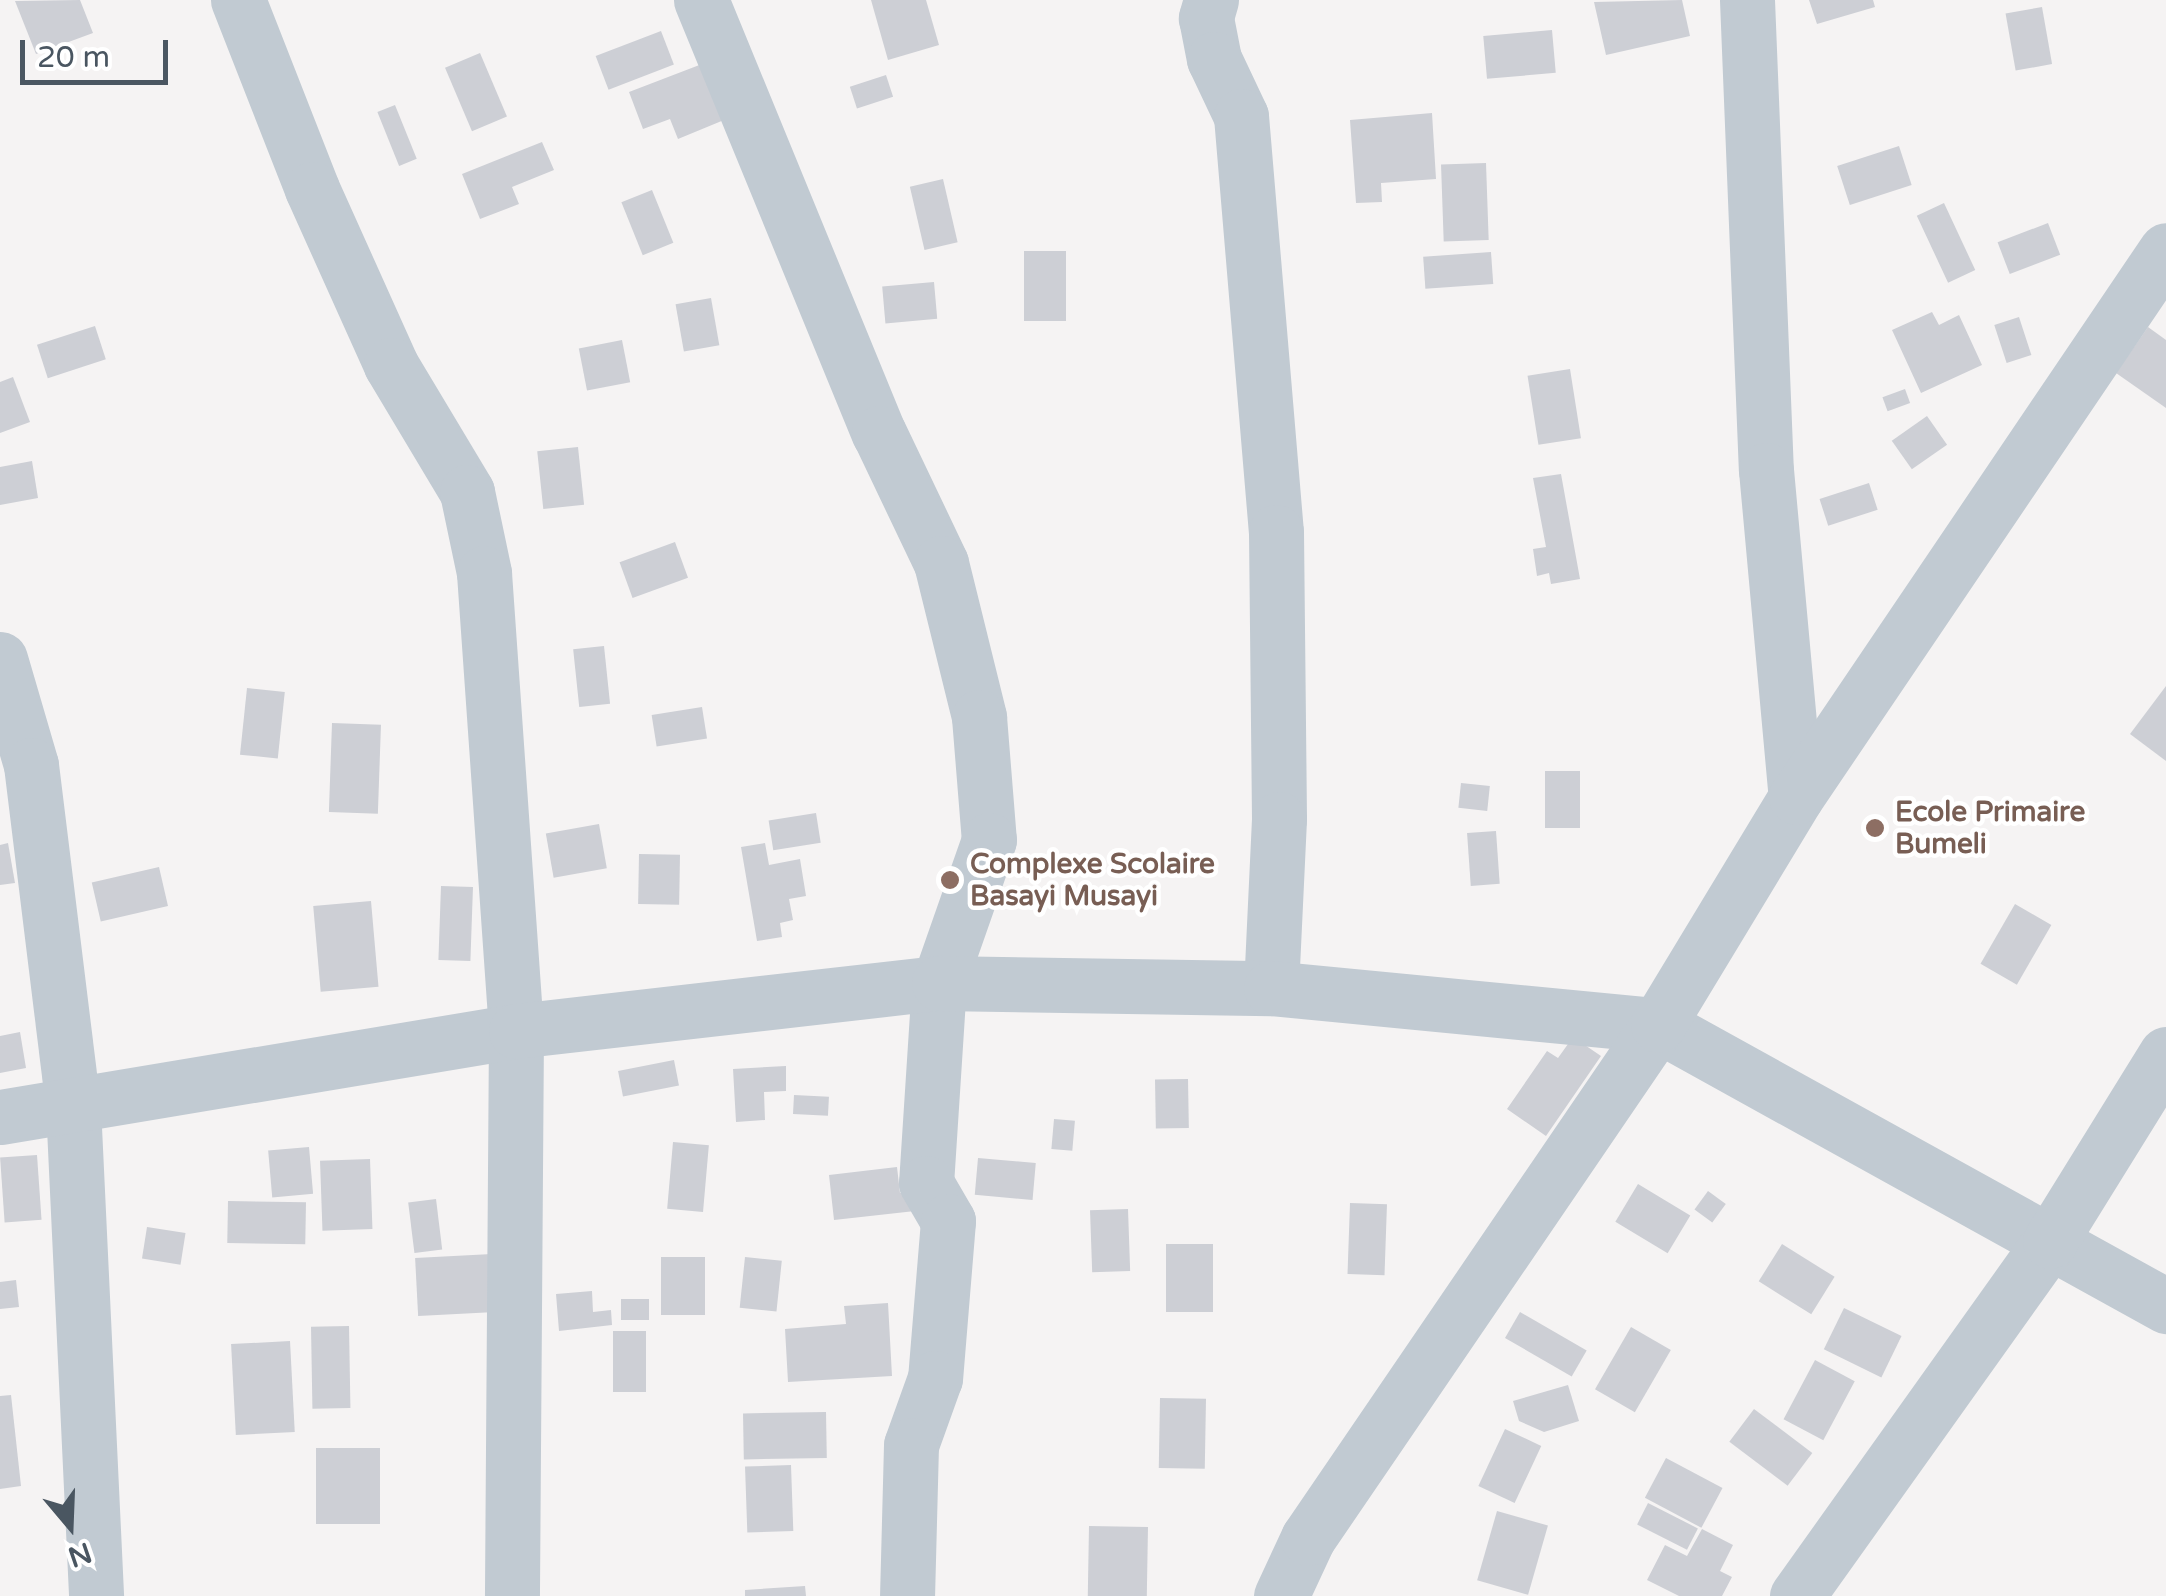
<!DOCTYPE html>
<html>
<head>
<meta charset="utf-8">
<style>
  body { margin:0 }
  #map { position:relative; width:2166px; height:1596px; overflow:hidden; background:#f5f3f3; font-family:"Varela Round",sans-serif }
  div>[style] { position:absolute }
  .building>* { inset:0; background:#cdcfd5; transform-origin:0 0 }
  .minor>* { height:55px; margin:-27.5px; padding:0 27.5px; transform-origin:27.5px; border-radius:27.5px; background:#c1cad2 }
  .dots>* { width:28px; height:28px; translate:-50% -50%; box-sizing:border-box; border:5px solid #fff; border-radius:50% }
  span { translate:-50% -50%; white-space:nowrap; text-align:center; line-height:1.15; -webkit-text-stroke:9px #fff; paint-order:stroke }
  .education-label { font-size:28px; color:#785e54; font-weight:700 }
  .left { translate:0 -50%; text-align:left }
  .north { position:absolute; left:20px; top:1476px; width:100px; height:100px; -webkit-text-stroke:8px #fff; paint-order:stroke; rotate:161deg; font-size:28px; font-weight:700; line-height:40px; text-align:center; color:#4a5661 }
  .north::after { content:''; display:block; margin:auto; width:35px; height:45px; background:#4a5661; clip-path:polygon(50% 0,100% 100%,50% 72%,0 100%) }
  .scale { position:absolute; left:20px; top:40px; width:148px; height:45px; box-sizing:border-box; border:5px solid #4a5661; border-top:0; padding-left:12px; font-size:30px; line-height:35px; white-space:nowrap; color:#4a5661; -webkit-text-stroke:8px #fff; paint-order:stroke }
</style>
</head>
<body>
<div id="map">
  <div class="building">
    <i style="clip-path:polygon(80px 0,93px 33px,36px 54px,15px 1px)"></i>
    <i style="clip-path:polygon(871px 0,926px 0,939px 45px,888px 60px)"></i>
    <i style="clip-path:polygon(1682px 0,1690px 36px,1606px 55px,1594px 2px)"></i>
    <i style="clip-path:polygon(1809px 0,1873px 0,1875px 7px,1817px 24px)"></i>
    <i style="left:2042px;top:7px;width:58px;height:37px;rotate:80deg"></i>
    <i style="left:1552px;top:30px;width:43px;height:69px;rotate:85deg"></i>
    <i style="left:661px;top:31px;width:36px;height:70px;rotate:69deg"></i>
    <i style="left:480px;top:53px;width:69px;height:38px;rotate:67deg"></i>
    <i style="clip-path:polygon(702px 64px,724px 120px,678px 139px,670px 119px,643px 129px,629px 92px)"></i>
    <i style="left:886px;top:75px;width:23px;height:38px;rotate:72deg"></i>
    <i style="left:395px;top:105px;width:58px;height:19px;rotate:68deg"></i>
    <i style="clip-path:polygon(1432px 113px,1436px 179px,1381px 183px,1382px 202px,1356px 203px,1350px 120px)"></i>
    <i style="clip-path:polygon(542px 142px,554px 170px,512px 187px,519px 204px,480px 219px,462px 174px)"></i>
    <i style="left:1899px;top:146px;width:41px;height:65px;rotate:72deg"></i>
    <i style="left:1486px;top:163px;width:77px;height:45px;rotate:88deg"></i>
    <i style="left:943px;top:179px;width:65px;height:34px;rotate:77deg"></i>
    <i style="left:652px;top:190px;width:57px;height:33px;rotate:68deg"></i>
    <i style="left:1944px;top:203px;width:74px;height:30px;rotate:65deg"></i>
    <i style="left:2048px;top:223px;width:34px;height:54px;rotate:69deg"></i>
    <i style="left:1024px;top:251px;width:42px;height:70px"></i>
    <i style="left:1491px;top:252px;width:32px;height:68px;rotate:86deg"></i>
    <i style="left:934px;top:282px;width:37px;height:52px;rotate:85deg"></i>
    <i style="left:711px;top:298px;width:48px;height:36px;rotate:80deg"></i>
    <i style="clip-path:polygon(1932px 312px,1939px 325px,1959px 315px,1982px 365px,1921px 393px,1892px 330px)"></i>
    <i style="left:2019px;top:317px;width:40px;height:26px;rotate:72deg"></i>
    <i style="left:95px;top:326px;width:35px;height:61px;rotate:72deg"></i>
    <i style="clip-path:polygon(2148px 327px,2166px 340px,2166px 408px,2116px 373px)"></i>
    <i style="left:622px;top:340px;width:43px;height:44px;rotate:79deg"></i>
    <i style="left:1570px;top:369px;width:70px;height:43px;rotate:81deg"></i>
    <i style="clip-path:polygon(13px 377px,30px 422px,0 433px,0 382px)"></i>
    <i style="left:1905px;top:389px;width:15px;height:24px;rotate:70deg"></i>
    <i style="left:1927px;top:416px;width:35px;height:43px;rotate:55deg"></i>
    <i style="left:578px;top:447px;width:58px;height:41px;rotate:84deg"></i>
    <i style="clip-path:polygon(32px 461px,38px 498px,0 505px,0 467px)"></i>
    <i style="clip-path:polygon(1561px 474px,1580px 579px,1551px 584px,1549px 573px,1537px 576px,1533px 549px,1546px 547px,1533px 478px)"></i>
    <i style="left:1869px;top:483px;width:28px;height:52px;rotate:72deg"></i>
    <i style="left:675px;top:542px;width:38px;height:59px;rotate:70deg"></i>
    <i style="left:604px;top:646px;width:58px;height:31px;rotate:84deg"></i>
    <i style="clip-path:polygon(2166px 686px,2166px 761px,2130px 734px)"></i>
    <i style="left:247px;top:688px;width:38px;height:67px;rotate:6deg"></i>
    <i style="left:702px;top:707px;width:32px;height:51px;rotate:81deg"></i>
    <i style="left:332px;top:723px;width:49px;height:89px;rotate:2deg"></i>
    <i style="left:1545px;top:771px;width:35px;height:57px"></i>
    <i style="left:1461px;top:783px;width:29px;height:25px;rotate:6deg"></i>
    <i style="left:816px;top:813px;width:30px;height:48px;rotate:81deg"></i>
    <i style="left:599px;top:824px;width:45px;height:54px;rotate:80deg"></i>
    <i style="left:1496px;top:831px;width:53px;height:29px;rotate:86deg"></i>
    <i style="clip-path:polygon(8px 843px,15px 883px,0 885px,0 845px)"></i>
    <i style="clip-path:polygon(765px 843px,769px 865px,800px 859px,806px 896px,789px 899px,793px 920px,780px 923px,782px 937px,757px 941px,741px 847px)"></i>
    <i style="left:639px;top:854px;width:41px;height:50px;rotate:1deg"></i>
    <i style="left:159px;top:867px;width:40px;height:69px;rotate:77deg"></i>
    <i style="left:441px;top:886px;width:32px;height:74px;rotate:2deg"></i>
    <i style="left:371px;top:901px;width:86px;height:58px;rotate:85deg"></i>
    <i style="left:2015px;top:904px;width:42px;height:69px;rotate:30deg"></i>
    <i style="clip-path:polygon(20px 1032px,26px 1068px,0 1073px,0 1036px)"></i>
    <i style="clip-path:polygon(1573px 1037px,1601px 1056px,1546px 1136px,1507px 1109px,1547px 1051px,1558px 1058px)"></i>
    <i style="left:674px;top:1060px;width:26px;height:57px;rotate:79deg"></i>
    <i style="clip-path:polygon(786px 1066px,786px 1091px,764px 1092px,765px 1120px,736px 1122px,733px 1069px)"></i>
    <i style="left:1188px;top:1079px;width:49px;height:33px;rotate:89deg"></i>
    <i style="left:794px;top:1095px;width:35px;height:19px;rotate:3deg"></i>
    <i style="left:1054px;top:1119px;width:21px;height:30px;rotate:5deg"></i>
    <i style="left:673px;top:1142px;width:36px;height:67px;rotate:5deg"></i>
    <i style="left:309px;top:1147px;width:47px;height:41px;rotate:85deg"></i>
    <i style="left:37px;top:1155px;width:65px;height:37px;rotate:86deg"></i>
    <i style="left:978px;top:1158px;width:58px;height:37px;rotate:5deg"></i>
    <i style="left:370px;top:1159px;width:70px;height:50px;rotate:88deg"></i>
    <i style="clip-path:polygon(897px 1167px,900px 1193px,912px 1192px,915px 1211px,834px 1220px,829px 1175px)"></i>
    <i style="left:1638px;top:1184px;width:61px;height:44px;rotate:31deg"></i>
    <i style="left:1708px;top:1191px;width:22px;height:23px;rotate:36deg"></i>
    <i style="left:436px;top:1199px;width:51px;height:28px;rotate:83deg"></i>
    <i style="left:228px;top:1201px;width:78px;height:42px;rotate:1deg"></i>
    <i style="left:1350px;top:1203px;width:37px;height:71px;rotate:2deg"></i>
    <i style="left:1128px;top:1209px;width:62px;height:38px;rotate:88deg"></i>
    <i style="left:147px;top:1227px;width:39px;height:32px;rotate:9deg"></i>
    <i style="left:1166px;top:1244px;width:47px;height:68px"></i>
    <i style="left:1782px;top:1244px;width:62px;height:44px;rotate:32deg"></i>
    <i style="left:492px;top:1254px;width:58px;height:77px;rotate:87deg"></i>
    <i style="left:661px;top:1257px;width:44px;height:58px"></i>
    <i style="left:745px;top:1257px;width:37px;height:51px;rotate:6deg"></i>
    <i style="clip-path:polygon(16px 1280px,19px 1307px,0 1309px,0 1282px)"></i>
    <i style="clip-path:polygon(592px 1291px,593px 1312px,611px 1310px,612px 1325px,559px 1331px,556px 1294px)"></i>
    <i style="left:621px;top:1299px;width:28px;height:21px"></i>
    <i style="clip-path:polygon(888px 1303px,892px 1376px,788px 1382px,785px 1329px,846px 1324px,844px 1306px)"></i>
    <i style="left:1844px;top:1308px;width:64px;height:46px;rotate:26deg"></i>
    <i style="left:1520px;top:1312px;width:77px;height:30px;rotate:30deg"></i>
    <i style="left:349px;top:1326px;width:82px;height:38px;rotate:89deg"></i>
    <i style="left:1631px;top:1327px;width:46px;height:72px;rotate:30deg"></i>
    <i style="left:613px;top:1331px;width:33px;height:61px"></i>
    <i style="left:290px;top:1341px;width:91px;height:59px;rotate:87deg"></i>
    <i style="left:1815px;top:1360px;width:45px;height:67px;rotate:28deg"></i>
    <i style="clip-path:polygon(1568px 1385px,1579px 1421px,1544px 1432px,1519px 1421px,1513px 1401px)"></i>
    <i style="clip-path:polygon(11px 1395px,21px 1486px,0 1489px,0 1396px)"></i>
    <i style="left:1160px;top:1398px;width:46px;height:70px;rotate:1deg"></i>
    <i style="left:1754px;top:1409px;width:73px;height:41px;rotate:37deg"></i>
    <i style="left:826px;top:1412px;width:46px;height:83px;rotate:89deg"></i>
    <i style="left:1505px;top:1429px;width:40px;height:63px;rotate:25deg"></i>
    <i style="left:380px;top:1448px;width:76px;height:64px;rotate:90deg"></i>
    <i style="left:1666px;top:1458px;width:64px;height:45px;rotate:28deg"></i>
    <i style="left:791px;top:1465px;width:66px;height:46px;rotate:88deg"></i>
    <i style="left:1648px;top:1503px;width:56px;height:24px;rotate:27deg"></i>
    <i style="left:1497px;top:1511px;width:53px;height:72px;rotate:16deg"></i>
    <i style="left:1089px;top:1526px;width:59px;height:70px;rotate:1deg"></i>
    <i style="clip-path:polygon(1702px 1529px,1733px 1545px,1720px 1571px,1732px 1577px,1722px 1596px,1679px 1596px,1647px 1580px,1665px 1545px,1687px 1556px)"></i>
    <i style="clip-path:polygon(805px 1586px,806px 1596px,745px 1596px,745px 1590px)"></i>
  </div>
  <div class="minor">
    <i style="left:238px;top:0;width:203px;rotate:68.6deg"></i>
    <i style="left:312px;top:189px;width:193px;rotate:65.8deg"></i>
    <i style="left:391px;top:365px;width:148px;rotate:59.1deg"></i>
    <i style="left:467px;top:492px;width:83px;rotate:78.1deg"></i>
    <i style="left:484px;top:573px;width:459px;rotate:86deg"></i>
    <i style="left:516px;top:1031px;width:565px;rotate:90.41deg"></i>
    <i style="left:701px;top:0;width:468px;rotate:67.7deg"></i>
    <i style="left:879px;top:433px;width:144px;rotate:64.5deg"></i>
    <i style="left:941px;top:563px;width:159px;rotate:76.1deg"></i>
    <i style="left:979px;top:717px;width:123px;rotate:85.4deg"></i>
    <i style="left:989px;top:840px;width:151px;rotate:109.3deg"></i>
    <i style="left:939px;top:983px;width:200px;rotate:93.7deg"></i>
    <i style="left:926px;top:1183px;width:44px;rotate:59.9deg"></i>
    <i style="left:948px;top:1221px;width:158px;rotate:94.7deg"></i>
    <i style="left:935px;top:1378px;width:71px;rotate:109.7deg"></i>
    <i style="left:911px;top:1445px;width:151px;rotate:91.5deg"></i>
    <i style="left:1211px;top:0;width:19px;rotate:106deg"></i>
    <i style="left:1206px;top:18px;width:42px;rotate:79deg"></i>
    <i style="left:1214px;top:59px;width:63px;rotate:64.7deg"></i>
    <i style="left:1241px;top:116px;width:417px;rotate:85.2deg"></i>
    <i style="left:1276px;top:532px;width:287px;rotate:89.4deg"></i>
    <i style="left:1279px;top:819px;width:169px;rotate:92.7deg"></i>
    <i style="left:1747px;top:0;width:470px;rotate:87.7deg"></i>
    <i style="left:1766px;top:470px;width:328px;rotate:84.8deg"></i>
    <i style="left:0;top:659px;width:110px;rotate:73.7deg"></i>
    <i style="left:31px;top:765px;width:344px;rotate:83deg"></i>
    <i style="left:73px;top:1106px;width:491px;rotate:87.3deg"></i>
    <i style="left:0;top:1117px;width:523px;rotate:-9.46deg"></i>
    <i style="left:516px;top:1031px;width:426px;rotate:-6.5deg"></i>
    <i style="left:939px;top:983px;width:332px;rotate:0.9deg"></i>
    <i style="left:1271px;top:988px;width:389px;rotate:5.5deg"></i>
    <i style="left:1658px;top:1025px;width:581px;rotate:28.95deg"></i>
    <i style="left:1281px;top:1596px;width:64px;rotate:-65deg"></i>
    <i style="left:1308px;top:1538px;width:621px;rotate:-55.7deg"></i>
    <i style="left:1658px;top:1025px;width:267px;rotate:-58.8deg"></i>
    <i style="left:1796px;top:797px;width:660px;rotate:-55.92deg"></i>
    <i style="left:1797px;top:1596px;width:436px;rotate:-54.5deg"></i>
    <i style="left:2050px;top:1241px;width:220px;rotate:-58.2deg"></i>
  </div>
  <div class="dots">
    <i style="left:1875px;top:828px;background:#8d6e63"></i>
    <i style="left:950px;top:880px;background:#8d6e63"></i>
  </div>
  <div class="education-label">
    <span class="left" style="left:1895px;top:828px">Ecole Primaire<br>Bumeli</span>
    <span class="left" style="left:970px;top:880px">Complexe Scolaire<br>Basayi Musayi</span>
  </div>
  <div class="north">N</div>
  <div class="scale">20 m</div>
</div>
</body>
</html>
